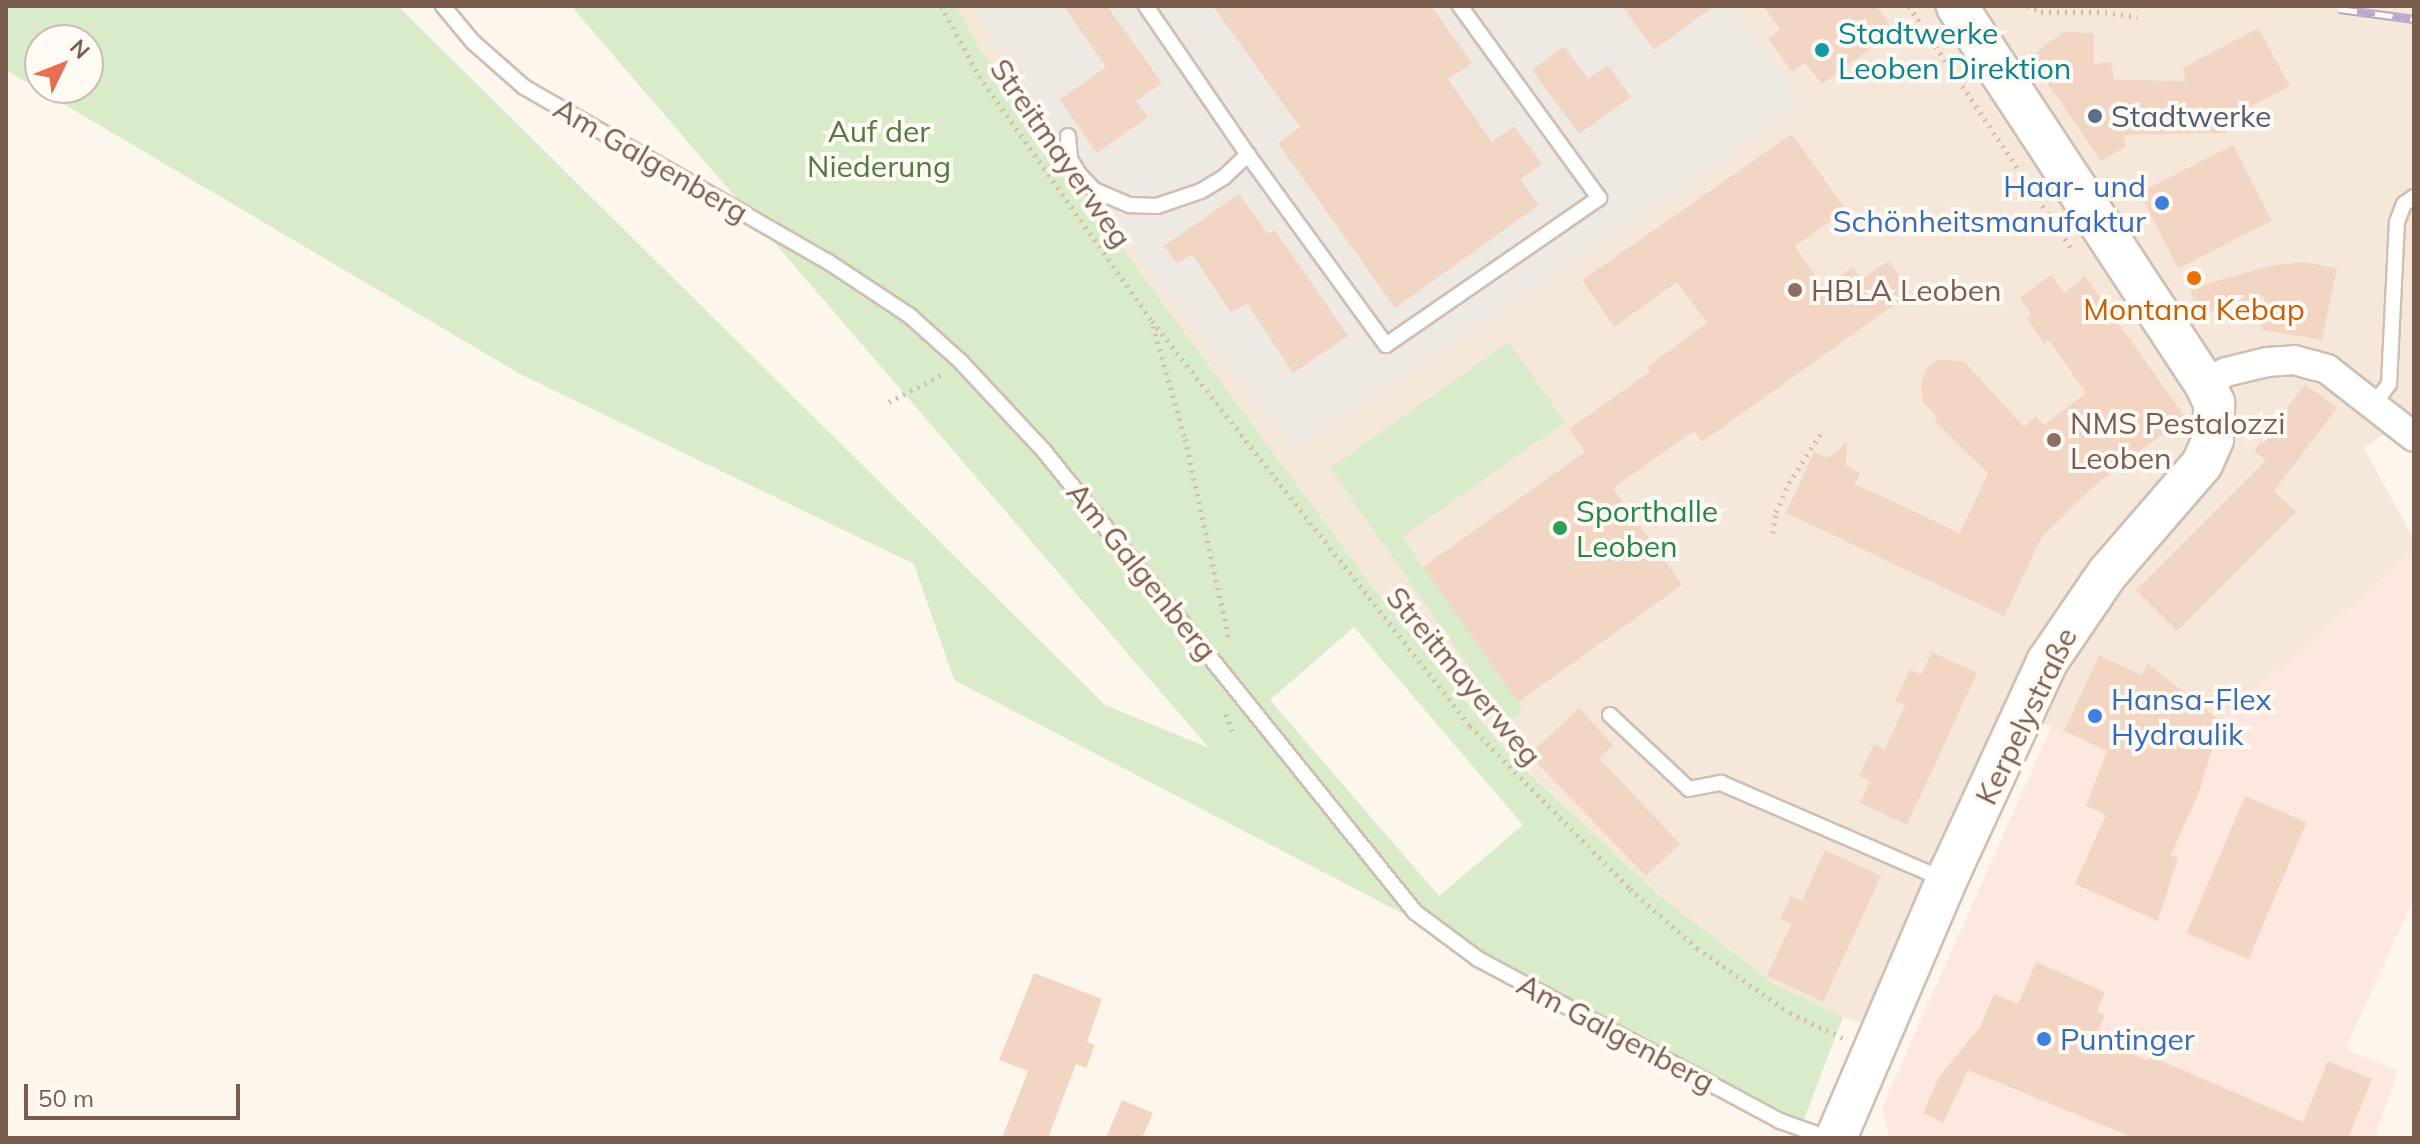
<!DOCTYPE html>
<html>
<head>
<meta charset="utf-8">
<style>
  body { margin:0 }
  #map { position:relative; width:2420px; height:1144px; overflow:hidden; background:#fdf6ec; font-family:Mulish,sans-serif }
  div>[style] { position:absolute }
  .residential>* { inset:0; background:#f5e8da }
  .commercial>* { inset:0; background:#fde8e0 }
  .industrial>* { inset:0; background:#efe9e4 }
  .green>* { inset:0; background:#d8ecc9 }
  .building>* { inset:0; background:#f3d5c3; transform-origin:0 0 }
  .path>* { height:5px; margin-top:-2.5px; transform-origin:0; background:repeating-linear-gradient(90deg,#d9b8a5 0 2px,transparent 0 8px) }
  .roads { filter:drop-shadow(2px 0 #d1beb0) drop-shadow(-2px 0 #d1beb0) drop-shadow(0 2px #d1beb0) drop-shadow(0 -2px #d1beb0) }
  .service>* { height:14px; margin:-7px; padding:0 7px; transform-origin:7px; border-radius:7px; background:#fff }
  .minor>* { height:28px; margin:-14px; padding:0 14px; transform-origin:14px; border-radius:14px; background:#fff }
  .secondary>* { height:40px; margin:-20px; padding:0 20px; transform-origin:20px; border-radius:20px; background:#fff }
  .rail>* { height:9px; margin-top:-4.5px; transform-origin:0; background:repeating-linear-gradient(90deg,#fffaf3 0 18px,#b9a8c9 0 36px); box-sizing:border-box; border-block:2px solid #b9a8c9 }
  .dots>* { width:22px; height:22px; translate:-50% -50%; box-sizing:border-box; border:4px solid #fffaf3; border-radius:50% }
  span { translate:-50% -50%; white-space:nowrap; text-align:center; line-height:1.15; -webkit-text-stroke:8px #fffaf3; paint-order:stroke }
  .culture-label { font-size:30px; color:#0d838f }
  .left { translate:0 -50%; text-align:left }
  .service-label { font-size:30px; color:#4e5e75 }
  .park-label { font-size:30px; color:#537a41 }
  .street-label { font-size:30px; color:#7a5c4d }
  .shop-label { font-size:30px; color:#366cbe }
  .right { translate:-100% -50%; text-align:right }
  .education-label { font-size:30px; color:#785e54 }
  .food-label { font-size:30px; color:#c56008 }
  .leisure-label { font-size:30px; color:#27864d }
  .frame { position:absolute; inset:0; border:8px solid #7a5c4d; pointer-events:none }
  .north { position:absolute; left:24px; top:24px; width:80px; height:80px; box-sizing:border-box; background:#fffaf3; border:2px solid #cabbb1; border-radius:50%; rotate:47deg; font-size:22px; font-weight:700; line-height:32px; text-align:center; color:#7a5c4d }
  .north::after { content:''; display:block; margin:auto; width:28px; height:36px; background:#e76f51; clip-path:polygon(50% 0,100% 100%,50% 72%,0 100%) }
  .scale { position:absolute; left:24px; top:1084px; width:216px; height:36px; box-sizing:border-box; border:4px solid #7a5c4d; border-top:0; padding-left:10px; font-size:24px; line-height:28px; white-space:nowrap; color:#7a5c4d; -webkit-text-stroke:6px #fffaf3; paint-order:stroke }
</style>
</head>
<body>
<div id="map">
  <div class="residential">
    <i style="clip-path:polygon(956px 6px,2414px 6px,2414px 406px,2412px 415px,2364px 448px,2414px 540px,2414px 551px,2221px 721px,2147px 663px,2107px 751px,2009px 709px,1865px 1024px,1843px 1017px,1774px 984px,1659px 895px,1509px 755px,1374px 589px,1145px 279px,981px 50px)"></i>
  </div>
  <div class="commercial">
    <i style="clip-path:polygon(2414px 551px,2414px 898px,2345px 1049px,2398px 1071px,2374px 1138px,1890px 1138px,1882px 1107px,2052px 726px,2107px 751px,2147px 663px,2221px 720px)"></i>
  </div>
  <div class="industrial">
    <i style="clip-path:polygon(973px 6px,1740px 6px,1736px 10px,1802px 103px,1692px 182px,1294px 451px,1073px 175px)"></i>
  </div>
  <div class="green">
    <i style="clip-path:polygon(evenodd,6px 6px,398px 6px,1105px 705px,1209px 748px,571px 6px,956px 6px,981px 50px,1145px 279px,1374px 589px,1509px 755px,1659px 895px,1774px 984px,1843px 1017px,1803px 1122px,954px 680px,914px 564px,520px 374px,6px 70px,6px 6px,40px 40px,88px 40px,88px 88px,40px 88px,40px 40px,6px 6px,1354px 627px,1523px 825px,1439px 896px,1270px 700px,1354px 627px)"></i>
    <i style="clip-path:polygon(1509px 342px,1565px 422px,1402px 537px,1524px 711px,1508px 722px,1330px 468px)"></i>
  </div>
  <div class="building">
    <i style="clip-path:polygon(1064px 6px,1107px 6px,1162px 83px,1136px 101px,1148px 117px,1097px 153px,1060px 100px,1106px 67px)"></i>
    <i style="clip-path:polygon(1213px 6px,1431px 6px,1472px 63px,1448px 79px,1492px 142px,1514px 126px,1542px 164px,1520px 179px,1539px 205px,1395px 308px,1278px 143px,1300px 127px)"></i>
    <i style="clip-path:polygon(1622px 6px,1714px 6px,1654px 50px)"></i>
    <i style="clip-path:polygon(1763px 6px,1876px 6px,1894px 31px,1822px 84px,1805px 63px,1792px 72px,1768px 38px,1780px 29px)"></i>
    <i style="clip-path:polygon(2258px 28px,2290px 86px,2221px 122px,2226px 133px,2124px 135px,2126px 147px,2101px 161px,2035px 65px,2034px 54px,2063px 32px,2094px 33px,2094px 64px,2111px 62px,2114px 80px,2186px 81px,2183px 68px)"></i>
    <i style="clip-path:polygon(1564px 46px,1588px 79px,1608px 65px,1631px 97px,1579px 134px,1532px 70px)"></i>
    <i style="clip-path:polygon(1792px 134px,1846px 210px,1795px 246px,1823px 287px,1853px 267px,1862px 279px,1889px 261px,1911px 293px,1702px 442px,1694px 431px,1613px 488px,1682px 585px,1518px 702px,1423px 567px,1585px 452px,1569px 429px,1651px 371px,1647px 367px,1707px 323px,1677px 282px,1614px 327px,1582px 280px)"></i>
    <i style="left:2233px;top:145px;width:85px;height:105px;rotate:63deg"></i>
    <i style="clip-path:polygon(1239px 194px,1268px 234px,1275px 230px,1348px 336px,1293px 373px,1247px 303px,1231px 313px,1192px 254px,1177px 264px,1164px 246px)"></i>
    <i style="clip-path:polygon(2302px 262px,2337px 268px,2322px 340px,2261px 330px,2264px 296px,2199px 315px,2190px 289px,2268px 266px)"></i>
    <i style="clip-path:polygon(2051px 275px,2064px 293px,2085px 276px,2185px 417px,2094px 486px,2051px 528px,2042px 537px,2004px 616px,1786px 513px,1814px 452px,1828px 458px,1847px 442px,1846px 466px,1860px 473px,1855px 484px,1960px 533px,1988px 473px,1934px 420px,1937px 417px,1923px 402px,1921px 384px,1926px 369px,1938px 360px,1964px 361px,2024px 427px,2036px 416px,2044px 425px,2086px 393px,2049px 340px,2044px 344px,2027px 318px,2031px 314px,2020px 298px)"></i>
    <i style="clip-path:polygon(2305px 384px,2337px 408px,2274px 491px,2296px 512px,2177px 631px,2136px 590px,2266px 460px,2254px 451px)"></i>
    <i style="clip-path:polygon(1932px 652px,1977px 673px,1907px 825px,1860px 803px,1870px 781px,1859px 776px,1874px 744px,1885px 749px,1905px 705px,1895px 701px,1910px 669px,1921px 675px)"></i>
    <i style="clip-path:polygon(2099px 655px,2142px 675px,2147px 663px,2221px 721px,2199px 792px,2171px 855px,2178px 858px,2158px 921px,2075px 884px,2106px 815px,2086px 806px,2107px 751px,2064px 731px)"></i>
    <i style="clip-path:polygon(1579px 708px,1613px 745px,1599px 758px,1680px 844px,1646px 876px,1529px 755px)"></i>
    <i style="left:2245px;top:796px;width:67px;height:149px;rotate:23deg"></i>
    <i style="clip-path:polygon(1825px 850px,1881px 876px,1823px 1002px,1767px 976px,1791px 924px,1780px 919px,1791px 896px,1802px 901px)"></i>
    <i style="clip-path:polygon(2036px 962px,2105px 992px,2097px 1012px,2105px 1015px,2095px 1038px,2148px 1061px,2150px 1056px,2303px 1122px,2328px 1061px,2372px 1079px,2348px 1138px,2134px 1138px,1968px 1070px,1943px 1123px,1923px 1113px,1939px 1077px,1980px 1027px,1994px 994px,2018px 1004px)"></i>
    <i style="clip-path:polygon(1034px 973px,1102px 999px,1087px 1042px,1095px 1045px,1086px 1068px,1076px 1064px,1048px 1138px,1002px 1138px,1028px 1071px,999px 1060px)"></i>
    <i style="clip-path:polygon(1122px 1100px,1153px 1113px,1142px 1138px,1106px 1138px)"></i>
  </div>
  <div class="path">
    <i style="left:941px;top:6px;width:80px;rotate:61.5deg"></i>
    <i style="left:979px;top:76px;width:300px;rotate:54.8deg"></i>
    <i style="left:1152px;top:321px;width:515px;rotate:51.86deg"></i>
    <i style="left:1470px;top:726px;width:228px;rotate:45.5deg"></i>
    <i style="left:1630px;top:889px;width:89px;rotate:41.4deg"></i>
    <i style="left:1697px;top:948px;width:113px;rotate:35deg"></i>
    <i style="left:1790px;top:1013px;width:61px;rotate:25.3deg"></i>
    <i style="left:1909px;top:6px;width:295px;rotate:56.2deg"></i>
    <i style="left:2027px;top:6px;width:15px;rotate:23deg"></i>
    <i style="left:2041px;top:12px;width:64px"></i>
    <i style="left:2105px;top:12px;width:33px;rotate:9deg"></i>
    <i style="left:1153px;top:326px;width:117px;rotate:74.2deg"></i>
    <i style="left:1185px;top:439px;width:201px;rotate:77.6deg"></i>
    <i style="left:1228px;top:635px;width:8px;rotate:113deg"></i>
    <i style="left:889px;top:402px;width:63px;rotate:-27.4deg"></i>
    <i style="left:1773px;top:533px;width:21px;rotate:-82deg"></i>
    <i style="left:1776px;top:512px;width:32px;rotate:-66deg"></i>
    <i style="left:1789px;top:483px;width:59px;rotate:-57.4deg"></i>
    <i style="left:1226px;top:714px;width:18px;rotate:71deg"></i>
  </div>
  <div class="roads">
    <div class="service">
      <i style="left:443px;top:6px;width:47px;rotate:50.2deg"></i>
      <i style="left:473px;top:42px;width:68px;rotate:41.4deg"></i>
      <i style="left:524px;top:87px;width:349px;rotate:29.9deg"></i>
      <i style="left:827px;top:261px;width:100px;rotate:33.5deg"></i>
      <i style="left:910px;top:316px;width:69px;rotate:42deg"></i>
      <i style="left:961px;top:362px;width:122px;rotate:47deg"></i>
      <i style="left:1044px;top:451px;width:592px;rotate:51.17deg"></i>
      <i style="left:1415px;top:912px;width:79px;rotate:36.7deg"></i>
      <i style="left:1478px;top:959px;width:343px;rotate:28.2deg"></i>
      <i style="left:1780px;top:1121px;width:51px;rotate:19.5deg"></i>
      <i style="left:1146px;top:6px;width:181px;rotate:55.6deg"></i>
      <i style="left:1248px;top:155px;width:235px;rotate:54deg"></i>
      <i style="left:1386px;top:345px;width:259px;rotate:-34.6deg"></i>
      <i style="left:1599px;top:198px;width:237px;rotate:-125.9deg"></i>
      <i style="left:1068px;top:136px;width:23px;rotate:85deg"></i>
      <i style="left:1070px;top:159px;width:17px;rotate:59deg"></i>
      <i style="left:1079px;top:174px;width:22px;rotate:47deg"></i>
      <i style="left:1094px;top:190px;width:39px;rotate:23deg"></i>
      <i style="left:1130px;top:205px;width:27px;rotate:2deg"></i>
      <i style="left:1157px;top:206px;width:46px;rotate:-18.8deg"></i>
      <i style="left:1201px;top:191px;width:27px;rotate:-31deg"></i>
      <i style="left:1224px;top:177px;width:33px;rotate:-43deg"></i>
      <i style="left:2374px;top:404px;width:25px;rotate:-53deg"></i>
      <i style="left:2389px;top:384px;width:162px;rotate:-87.2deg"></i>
      <i style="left:2397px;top:222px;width:19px;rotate:-69deg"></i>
      <i style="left:2404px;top:204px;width:12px;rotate:-35deg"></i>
      <i style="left:1610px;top:715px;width:108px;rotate:43.1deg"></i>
      <i style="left:1689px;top:789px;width:33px;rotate:-11deg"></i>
      <i style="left:1721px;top:783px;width:242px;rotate:23.4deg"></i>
    </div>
    <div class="minor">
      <i style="left:2205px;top:384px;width:24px;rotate:-30deg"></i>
      <i style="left:2226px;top:372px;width:42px;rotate:-13.7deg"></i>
      <i style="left:2267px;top:362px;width:27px;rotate:-4deg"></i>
      <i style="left:2294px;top:360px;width:20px;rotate:15deg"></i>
      <i style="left:2313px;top:365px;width:15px;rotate:16deg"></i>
      <i style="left:2327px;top:369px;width:110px;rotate:38deg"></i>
    </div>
    <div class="secondary">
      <i style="left:1836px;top:1138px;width:292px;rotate:-66.8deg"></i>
      <i style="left:1951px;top:870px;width:229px;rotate:-65.2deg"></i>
      <i style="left:2047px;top:662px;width:107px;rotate:-55.7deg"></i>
      <i style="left:2107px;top:574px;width:145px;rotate:-49.2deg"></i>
      <i style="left:2202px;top:464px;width:27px;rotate:-66deg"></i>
      <i style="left:2213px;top:439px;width:36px;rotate:-88deg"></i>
      <i style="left:2214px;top:403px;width:21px;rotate:-115deg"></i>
      <i style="left:2205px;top:384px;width:452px;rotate:-123.3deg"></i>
    </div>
  </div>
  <div class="rail">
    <i style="left:2339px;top:9px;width:76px;rotate:7.6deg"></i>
  </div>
  <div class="dots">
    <i style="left:1822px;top:50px;background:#0f9aa8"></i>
    <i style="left:2095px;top:116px;background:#5c6f8a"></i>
    <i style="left:2162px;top:203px;background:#3f7fe0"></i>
    <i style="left:2194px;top:278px;background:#e8710a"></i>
    <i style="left:1795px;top:290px;background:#8d6e63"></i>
    <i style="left:2054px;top:440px;background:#8d6e63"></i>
    <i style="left:1560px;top:528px;background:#2e9e5b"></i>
    <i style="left:2095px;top:716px;background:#3f7fe0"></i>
    <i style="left:2044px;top:1039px;background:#3f7fe0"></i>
  </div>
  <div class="culture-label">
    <span class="left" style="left:1838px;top:50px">Stadtwerke<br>Leoben Direktion</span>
  </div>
  <div class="service-label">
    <span class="left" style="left:2111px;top:116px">Stadtwerke</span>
  </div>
  <div class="park-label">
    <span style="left:879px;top:148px">Auf der<br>Niederung</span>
  </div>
  <div class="street-label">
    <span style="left:1061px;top:153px;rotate:55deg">Streitmayerweg</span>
    <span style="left:651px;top:160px;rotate:30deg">Am Galgenberg</span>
    <span style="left:1142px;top:571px;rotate:51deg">Am Galgenberg</span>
    <span style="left:1464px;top:676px;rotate:50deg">Streitmayerweg</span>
    <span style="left:2026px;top:716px;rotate:-64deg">Kerpelystraße</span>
    <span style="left:1616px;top:1033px;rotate:28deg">Am Galgenberg</span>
  </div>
  <div class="shop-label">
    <span class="right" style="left:2146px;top:203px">Haar- und<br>Schönheitsmanufaktur</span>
    <span class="left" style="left:2111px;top:716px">Hansa-Flex<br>Hydraulik</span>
    <span class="left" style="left:2060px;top:1039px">Puntinger</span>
  </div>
  <div class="education-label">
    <span class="left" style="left:1811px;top:290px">HBLA Leoben</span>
    <span class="left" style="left:2070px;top:440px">NMS Pestalozzi<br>Leoben</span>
  </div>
  <div class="food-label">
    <span style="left:2194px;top:309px">Montana Kebap</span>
  </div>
  <div class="leisure-label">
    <span class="left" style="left:1576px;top:528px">Sporthalle<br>Leoben</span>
  </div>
  <div class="frame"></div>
  <div class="north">N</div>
  <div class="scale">50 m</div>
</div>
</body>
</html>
